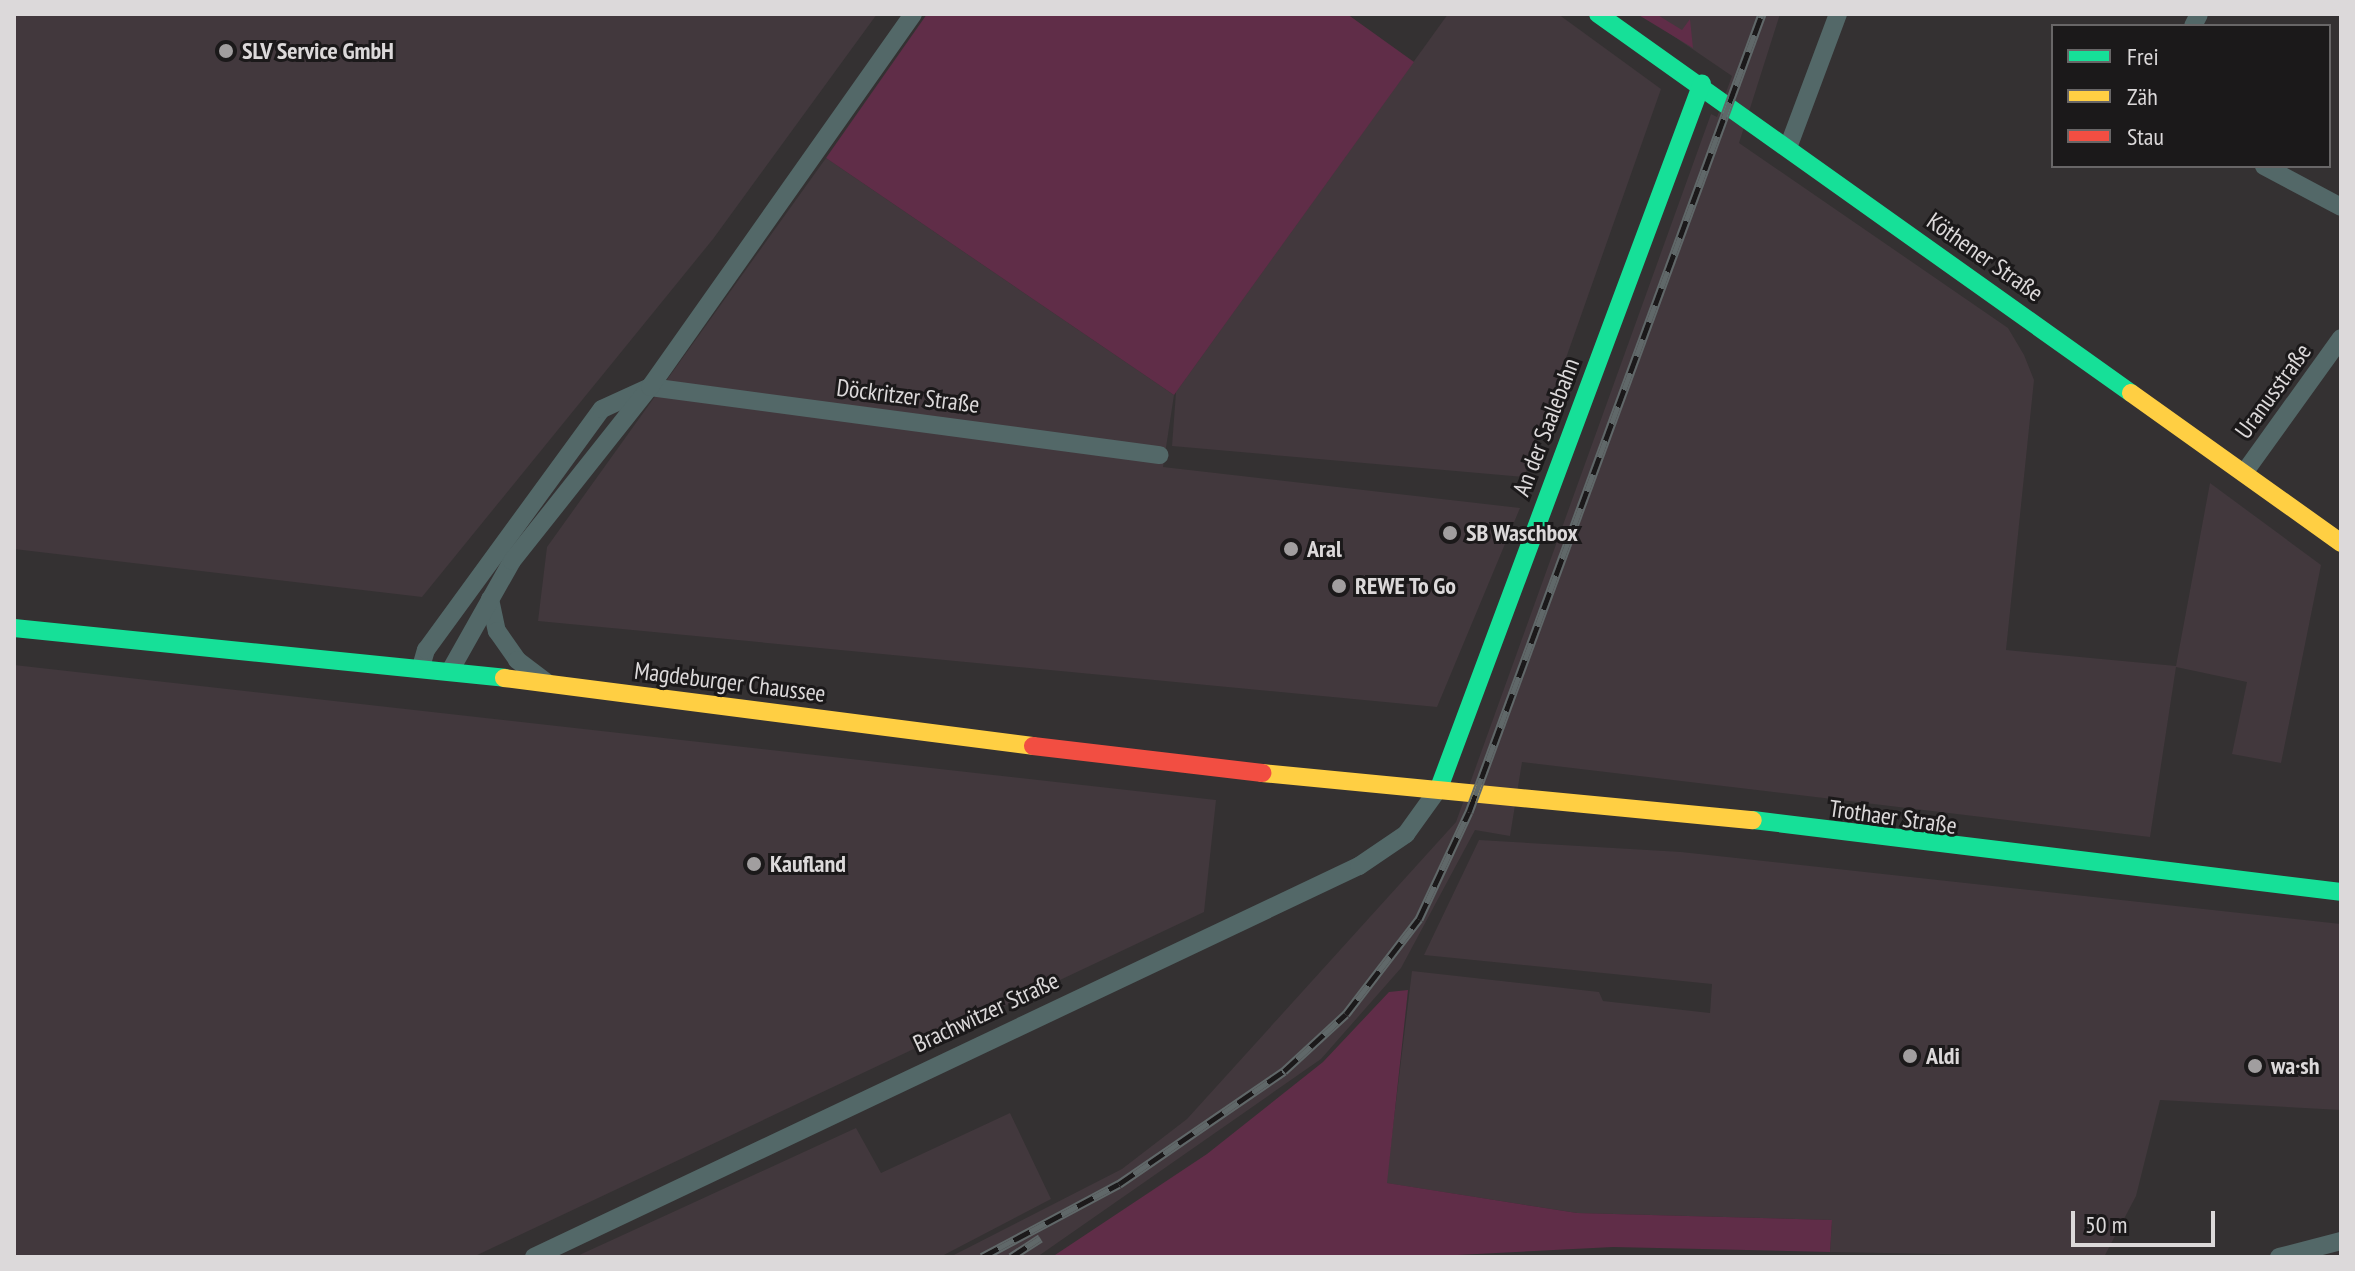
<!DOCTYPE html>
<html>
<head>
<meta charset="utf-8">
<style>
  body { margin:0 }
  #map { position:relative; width:2355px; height:1271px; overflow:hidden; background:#343132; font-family:"PT Sans Narrow",sans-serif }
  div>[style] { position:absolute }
  .built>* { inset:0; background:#42383d }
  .green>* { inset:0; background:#602d48 }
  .street>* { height:18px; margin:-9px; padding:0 9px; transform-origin:9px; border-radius:9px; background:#536868 }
  .fast>* { height:18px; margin:-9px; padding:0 9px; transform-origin:9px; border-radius:9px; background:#16e098 }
  .slow>* { height:18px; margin:-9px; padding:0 9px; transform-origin:9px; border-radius:9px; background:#ffcf43 }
  .jam>* { height:18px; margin:-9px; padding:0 9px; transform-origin:9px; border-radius:9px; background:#f24e42 }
  .rail>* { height:9px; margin-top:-4.5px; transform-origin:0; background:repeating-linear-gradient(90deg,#1b191a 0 18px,#606869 0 36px); box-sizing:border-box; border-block:2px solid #606869 }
  .dots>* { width:22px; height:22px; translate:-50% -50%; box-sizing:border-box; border:4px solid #1b191a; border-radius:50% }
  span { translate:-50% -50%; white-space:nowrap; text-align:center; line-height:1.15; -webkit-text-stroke:6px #1b191a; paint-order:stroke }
  .poi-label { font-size:24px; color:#dcd9da; font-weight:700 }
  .left { translate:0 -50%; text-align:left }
  .street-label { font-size:24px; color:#dcd9da }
  .frame { position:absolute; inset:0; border:16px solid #dcd9da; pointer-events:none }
  .legend { position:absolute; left:2051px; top:24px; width:280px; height:144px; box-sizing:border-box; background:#1b191a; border:2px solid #686667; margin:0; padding:10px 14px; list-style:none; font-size:24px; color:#dcd9da }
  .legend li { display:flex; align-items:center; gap:16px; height:40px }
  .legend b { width:40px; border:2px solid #686667 }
  .scale { position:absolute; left:2071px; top:1211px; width:144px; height:36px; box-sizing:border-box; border:4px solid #dcd9da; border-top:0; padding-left:10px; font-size:24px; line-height:28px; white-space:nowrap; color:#dcd9da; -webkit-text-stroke:6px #1b191a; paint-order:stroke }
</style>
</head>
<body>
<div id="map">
  <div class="built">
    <i style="clip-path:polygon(14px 14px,877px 14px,713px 239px,422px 597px,14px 549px)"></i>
    <i style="clip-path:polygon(1448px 14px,1558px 14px,1661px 89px,1524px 477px,1172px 446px,1176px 392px)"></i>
    <i style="clip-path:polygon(1641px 14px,1780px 14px,1739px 143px,2008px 328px,2024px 355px,2034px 380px,2006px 650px,2176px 666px,2210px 483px,2321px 565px,2281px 763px,2232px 754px,2247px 682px,2176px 667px,2150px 837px,1522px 762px,1510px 836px,1475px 830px,1401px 968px,1321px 1059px,1037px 1257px,950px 1257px,1122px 1169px,1187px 1119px,1456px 822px,1711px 114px,1717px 117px,1732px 76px)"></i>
    <i style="clip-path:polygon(826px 158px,1174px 395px,1163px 467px,1520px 508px,1437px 707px,538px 621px,547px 547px)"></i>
    <i style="clip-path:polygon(14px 665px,1216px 800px,1204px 912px,473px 1257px,14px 1257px)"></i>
    <i style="clip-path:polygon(1479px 840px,1681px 852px,2341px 924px,2341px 1110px,2160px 1100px,2136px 1196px,2104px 1257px,1830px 1252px,1832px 1220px,1577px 1213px,1386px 1183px,1412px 971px,1599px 992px,1603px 1001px,1710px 1013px,1712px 984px,1424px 955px)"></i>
    <i style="clip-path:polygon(1010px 1113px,1051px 1199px,940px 1257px,575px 1257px,856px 1128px,881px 1173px)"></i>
  </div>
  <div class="green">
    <i style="clip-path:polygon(927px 14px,1347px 14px,1414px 62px,1174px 395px,826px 158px)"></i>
    <i style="clip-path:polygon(1637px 14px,1656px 14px,1682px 30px,1690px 19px,1693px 48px)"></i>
    <i style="clip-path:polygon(1408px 990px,1387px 1183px,1577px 1213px,1832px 1220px,1830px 1252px,1613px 1247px,1418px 1257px,1052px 1257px,1207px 1154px,1323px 1062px,1389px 992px)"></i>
  </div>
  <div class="street">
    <i style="left:2193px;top:26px;width:13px;rotate:-63deg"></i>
    <i style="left:1789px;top:145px;width:140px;rotate:-69.5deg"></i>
    <i style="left:2264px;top:166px;width:87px;rotate:28deg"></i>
    <i style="left:2244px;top:473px;width:166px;rotate:-54.3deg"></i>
    <i style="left:490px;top:599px;width:33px;rotate:78deg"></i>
    <i style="left:497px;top:631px;width:35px;rotate:55deg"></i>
    <i style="left:517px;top:660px;width:38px;rotate:37deg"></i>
    <i style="left:421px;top:667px;width:18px;rotate:-74deg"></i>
    <i style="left:426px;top:650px;width:298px;rotate:-53.9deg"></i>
    <i style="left:602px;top:409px;width:53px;rotate:-24.6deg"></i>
    <i style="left:650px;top:387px;width:514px;rotate:7.61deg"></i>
    <i style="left:450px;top:671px;width:126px;rotate:-60.6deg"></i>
    <i style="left:512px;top:561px;width:222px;rotate:-51.6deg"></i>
    <i style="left:650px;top:387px;width:456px;rotate:-54.8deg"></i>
    <i style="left:534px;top:1257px;width:913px;rotate:-25.36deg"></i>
    <i style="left:1359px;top:866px;width:57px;rotate:-34.2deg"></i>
    <i style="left:1406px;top:834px;width:57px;rotate:-54.3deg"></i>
    <i style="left:2279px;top:1257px;width:64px;rotate:-14.5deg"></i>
  </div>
  <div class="fast">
    <i style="left:1598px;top:14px;width:654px;rotate:35.42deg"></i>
    <i style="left:14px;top:628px;width:493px;rotate:5.8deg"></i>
    <i style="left:1439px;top:788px;width:752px;rotate:-69.54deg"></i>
    <i style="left:1753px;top:820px;width:592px;rotate:6.98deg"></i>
  </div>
  <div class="slow">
    <i style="left:2131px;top:393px;width:258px;rotate:35.5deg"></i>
    <i style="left:504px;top:678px;width:533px;rotate:7.32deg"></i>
    <i style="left:1262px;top:773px;width:493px;rotate:5.5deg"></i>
  </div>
  <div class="jam">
    <i style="left:1033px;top:746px;width:231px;rotate:6.7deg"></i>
  </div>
  <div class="rail">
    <i style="left:982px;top:1257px;width:155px;rotate:-28.1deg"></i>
    <i style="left:1119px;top:1184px;width:200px;rotate:-34.4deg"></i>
    <i style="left:1284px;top:1071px;width:84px;rotate:-42.6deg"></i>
    <i style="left:1346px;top:1014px;width:120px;rotate:-52.5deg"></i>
    <i style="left:1419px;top:919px;width:118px;rotate:-65deg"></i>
    <i style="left:1469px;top:812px;width:850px;rotate:-69.84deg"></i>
    <i style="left:1011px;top:1257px;width:35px;rotate:-33deg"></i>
  </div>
  <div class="dots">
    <i style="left:226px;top:51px;background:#a19e9f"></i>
    <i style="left:1450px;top:533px;background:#a19e9f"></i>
    <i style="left:1291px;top:549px;background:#a19e9f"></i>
    <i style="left:1339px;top:586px;background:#a19e9f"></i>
    <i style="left:754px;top:864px;background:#a19e9f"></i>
    <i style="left:1910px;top:1056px;background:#a19e9f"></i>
    <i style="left:2255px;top:1066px;background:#a19e9f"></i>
  </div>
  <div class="poi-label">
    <span class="left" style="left:242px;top:51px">SLV Service GmbH</span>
    <span class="left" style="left:1466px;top:533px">SB Waschbox</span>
    <span class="left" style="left:1307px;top:549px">Aral</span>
    <span class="left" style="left:1355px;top:586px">REWE To Go</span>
    <span class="left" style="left:770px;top:864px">Kaufland</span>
    <span class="left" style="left:1926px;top:1056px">Aldi</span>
    <span class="left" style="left:2271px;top:1066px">wa·sh</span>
  </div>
  <div class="street-label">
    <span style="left:1985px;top:257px;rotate:35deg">Köthener Straße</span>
    <span style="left:2273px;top:391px;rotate:-54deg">Uranusstraße</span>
    <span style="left:908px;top:396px;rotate:7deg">Döckritzer Straße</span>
    <span style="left:1546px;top:427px;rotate:-69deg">An der Saalebahn</span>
    <span style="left:730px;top:682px;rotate:7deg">Magdeburger Chaussee</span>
    <span style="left:1893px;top:817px;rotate:8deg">Trothaer Straße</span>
    <span style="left:986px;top:1012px;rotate:-25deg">Brachwitzer Straße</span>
  </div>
  <div class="frame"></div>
  <ul class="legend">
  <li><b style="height:10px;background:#16e098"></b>Frei</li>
  <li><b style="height:10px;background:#ffcf43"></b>Zäh</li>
  <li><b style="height:10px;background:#f24e42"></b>Stau</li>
  </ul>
  <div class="scale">50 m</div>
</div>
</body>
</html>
